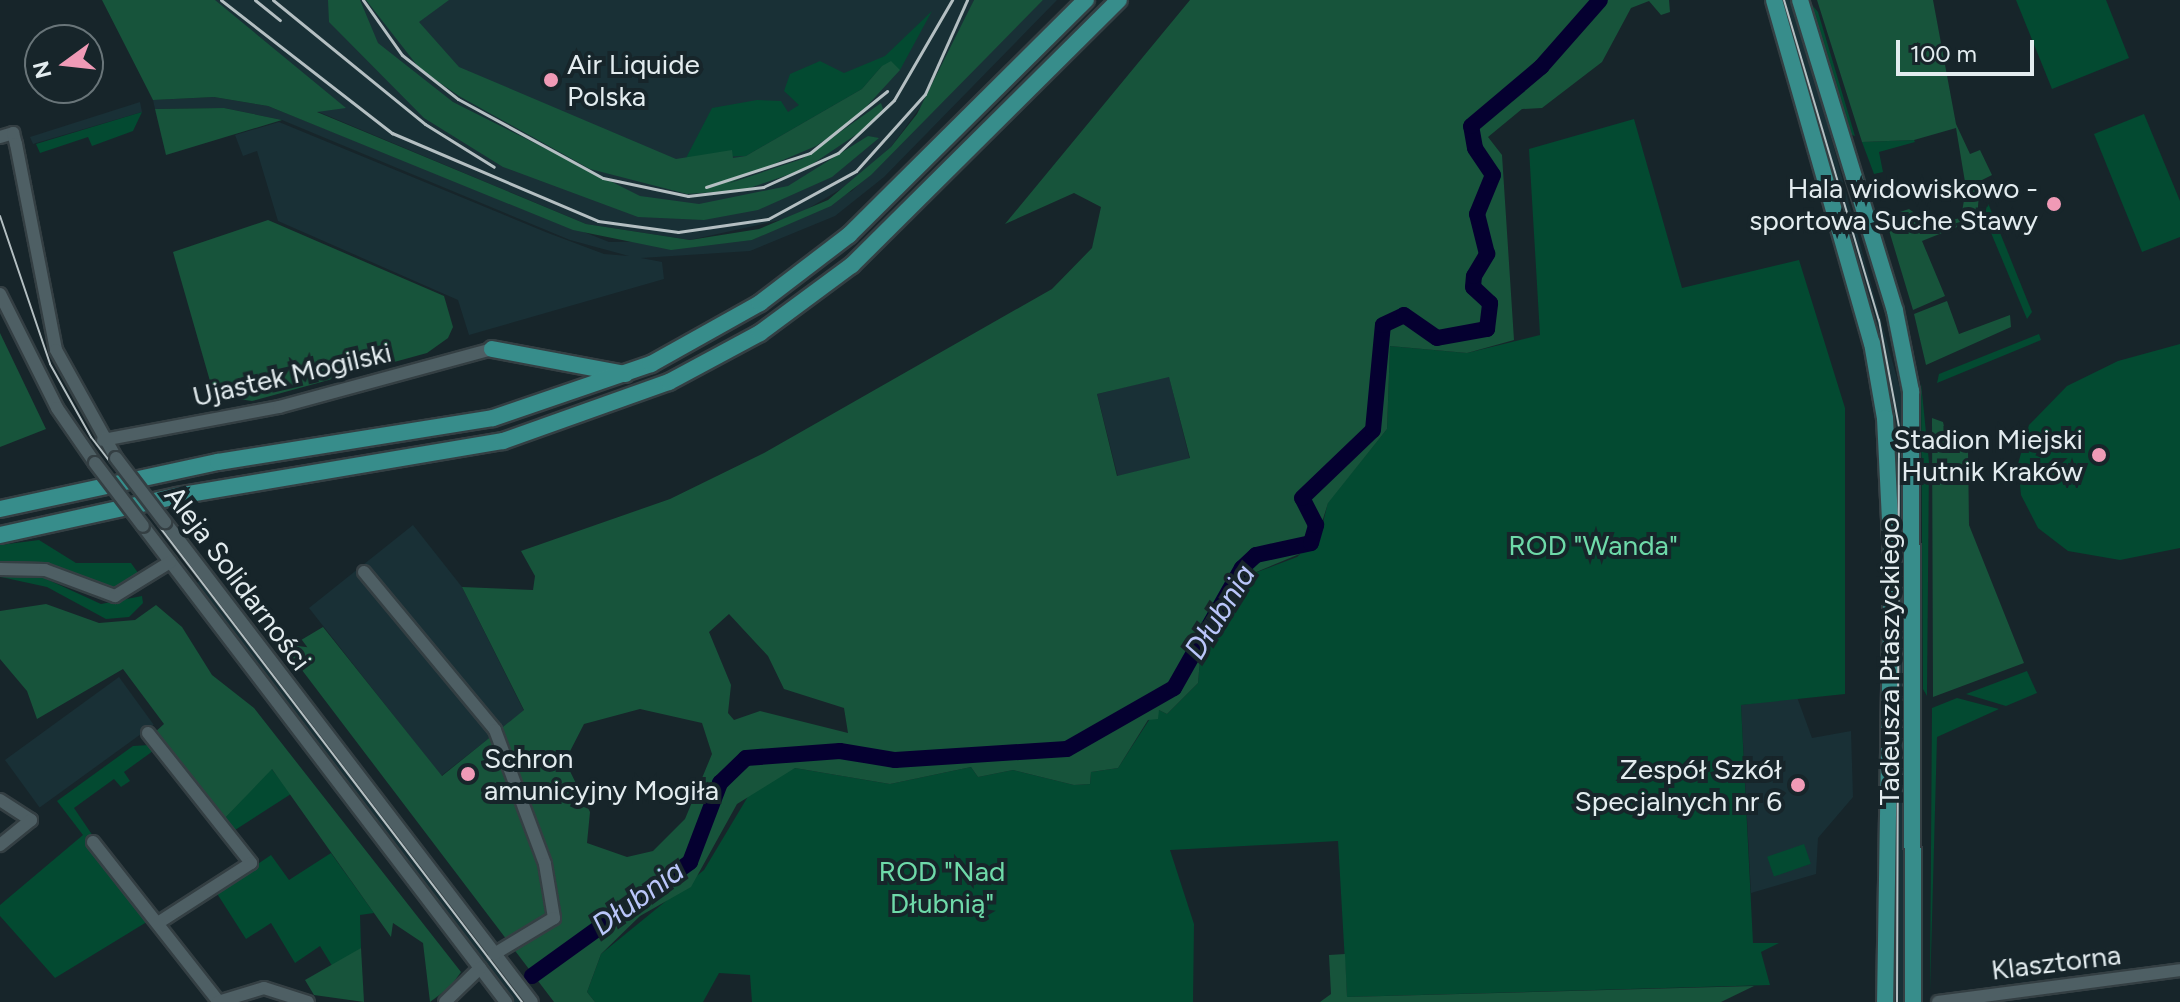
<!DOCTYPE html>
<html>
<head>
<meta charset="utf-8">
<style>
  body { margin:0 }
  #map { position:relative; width:2180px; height:1002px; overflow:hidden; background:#17252a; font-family:Figtree,sans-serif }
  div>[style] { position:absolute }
  .built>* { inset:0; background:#193036; transform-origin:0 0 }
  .green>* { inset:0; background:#034a31; transform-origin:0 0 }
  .forest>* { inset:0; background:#17543b }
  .river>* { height:16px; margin:-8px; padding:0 8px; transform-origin:8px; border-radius:8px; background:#050030 }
  .roads { filter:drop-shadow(2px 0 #343f43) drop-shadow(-2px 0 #343f43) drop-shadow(0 2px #343f43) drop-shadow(0 -2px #343f43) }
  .minor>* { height:12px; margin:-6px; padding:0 6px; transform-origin:6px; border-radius:6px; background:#4e5f64 }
  .major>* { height:16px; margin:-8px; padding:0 8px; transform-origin:8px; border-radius:8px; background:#378d8b }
  .tram>* { height:2px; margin:-1px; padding:0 1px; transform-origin:1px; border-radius:1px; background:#b4bfc2 }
  .rail>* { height:3px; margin:-1.5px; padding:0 1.5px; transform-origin:1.5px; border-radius:1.5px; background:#b4bfc2 }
  .bridges { filter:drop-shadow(2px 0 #343f43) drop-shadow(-2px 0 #343f43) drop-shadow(0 2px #343f43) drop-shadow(0 -2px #343f43) }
  .minor-bridge>* { height:12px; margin:-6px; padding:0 6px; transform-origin:6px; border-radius:6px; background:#4e5f64 }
  .dots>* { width:22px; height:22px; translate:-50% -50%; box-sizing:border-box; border:4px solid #17252a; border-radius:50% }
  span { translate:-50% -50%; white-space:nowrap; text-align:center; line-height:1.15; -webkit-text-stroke:8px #17252a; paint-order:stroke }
  .poi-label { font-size:28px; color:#e3ecef }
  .left { translate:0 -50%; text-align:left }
  .right { translate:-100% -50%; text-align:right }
  .street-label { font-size:28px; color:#e3ecef }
  .park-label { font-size:28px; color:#6edaa9 }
  .water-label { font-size:30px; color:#bac6fa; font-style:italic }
  .north { position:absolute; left:24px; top:24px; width:80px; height:80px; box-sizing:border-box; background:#17252a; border:2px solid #697579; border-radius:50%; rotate:255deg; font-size:22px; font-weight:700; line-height:32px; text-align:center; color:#e3ecef }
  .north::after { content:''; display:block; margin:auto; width:28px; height:36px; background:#f09ab6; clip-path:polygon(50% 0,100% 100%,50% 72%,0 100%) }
  .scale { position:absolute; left:1896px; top:40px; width:138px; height:36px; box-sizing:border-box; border:4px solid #e3ecef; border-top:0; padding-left:10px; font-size:24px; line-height:28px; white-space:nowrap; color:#e3ecef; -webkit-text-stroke:6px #17252a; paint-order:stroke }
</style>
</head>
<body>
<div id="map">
  <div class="built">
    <i style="clip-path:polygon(119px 0,974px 0,938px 83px,891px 147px,856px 180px,794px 217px,690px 240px,586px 224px,314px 110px)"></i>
    <i style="clip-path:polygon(1043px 0,1057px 0,884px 177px,835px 216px,750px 251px,641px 258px,662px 262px,664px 279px,469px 335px,458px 300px,278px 221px,257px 151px,243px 156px,235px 135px,279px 122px,548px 233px,604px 254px,629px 256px,570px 240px,282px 120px,224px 108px,155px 109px,153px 100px,214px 97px,268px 106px,609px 242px,752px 240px,852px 191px)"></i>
    <i style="clip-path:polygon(1782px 0,1792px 0,1801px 28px,1903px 400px,1904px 1002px,1895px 1002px,1896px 421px,1875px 313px)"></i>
    <i style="clip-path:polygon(140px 102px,142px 112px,33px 144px,30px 137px)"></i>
    <i style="left:1169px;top:376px;width:85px;height:74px;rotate:76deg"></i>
    <i style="clip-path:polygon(413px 525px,462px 587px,524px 711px,441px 776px,309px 608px)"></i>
    <i style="clip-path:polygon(202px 579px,349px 773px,525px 1002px,512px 1002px,193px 586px)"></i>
    <i style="left:119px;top:677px;width:59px;height:141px;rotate:54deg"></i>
    <i style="clip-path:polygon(1797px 697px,1812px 738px,1851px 731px,1853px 797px,1818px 838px,1816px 874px,1751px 893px,1741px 705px)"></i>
  </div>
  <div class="green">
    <i style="clip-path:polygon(1808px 0,1818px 12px,1855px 136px,1849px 134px)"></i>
    <i style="clip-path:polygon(2016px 0,2106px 0,2129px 58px,2052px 89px)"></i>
    <i style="clip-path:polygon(932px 11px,900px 70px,882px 66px,862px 89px,746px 156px,686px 158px,712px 108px,757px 100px,781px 101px,788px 112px,799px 105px,784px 91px,790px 74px,820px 61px,844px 73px,885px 56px)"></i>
    <i style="clip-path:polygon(142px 112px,133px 131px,92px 146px,88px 137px,40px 153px,36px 144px)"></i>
    <i style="clip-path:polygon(2144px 114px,2180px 201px,2180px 237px,2142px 252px,2094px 134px)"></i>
    <i style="clip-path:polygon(1634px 119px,1682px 288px,1799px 260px,1845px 408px,1845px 694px,1741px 705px,1753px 943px,1779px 943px,1761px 952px,1770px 985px,1347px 997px,1338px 841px,1170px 850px,1194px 924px,1193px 1002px,752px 1002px,750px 975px,719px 973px,703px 1002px,595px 1002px,587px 992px,601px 954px,704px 870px,753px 788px,795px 768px,890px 784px,971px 767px,978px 777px,1013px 770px,1074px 785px,1090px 784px,1091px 772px,1118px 768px,1149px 720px,1159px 710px,1167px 714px,1198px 683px,1200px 660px,1249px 575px,1297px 557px,1320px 535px,1328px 502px,1387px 429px,1390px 346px,1467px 353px,1540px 335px,1529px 149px)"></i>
    <i style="clip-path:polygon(1862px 142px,1914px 140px,1915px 142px,1879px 152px,1883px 172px,1874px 174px)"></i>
    <i style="clip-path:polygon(1988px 203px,2032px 312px,2027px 319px,1984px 216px)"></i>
    <i style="clip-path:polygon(2039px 334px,2041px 340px,1937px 383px,1939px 374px)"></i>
    <i style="clip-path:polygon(2180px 344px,2180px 548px,2120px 560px,2068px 551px,2038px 528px,2021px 495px,2018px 464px,2029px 425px,2067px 386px,2118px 361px)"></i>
    <i style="clip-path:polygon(1921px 383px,1929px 462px,1927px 696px,1923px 689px)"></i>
    <i style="clip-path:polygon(39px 540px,76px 563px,131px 563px,141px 577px,110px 590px,48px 565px,0 564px,0 545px)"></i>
    <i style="clip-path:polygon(1px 577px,42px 577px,101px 604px,142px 596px,143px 603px,129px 617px,106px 619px,47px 587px)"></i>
    <i style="clip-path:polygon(2027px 671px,2037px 693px,2006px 706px,1966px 694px)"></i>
    <i style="clip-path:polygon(1957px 698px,1999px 709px,1937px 737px,1930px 993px,1932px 708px)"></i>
    <i style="clip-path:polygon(149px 745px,153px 751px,124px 772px,130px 781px,121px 787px,114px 779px,74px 808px,150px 920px,55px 978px,0 916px,0 905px,83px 835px,57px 801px,133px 746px)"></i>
    <i style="clip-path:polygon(271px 768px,291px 794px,232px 832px,223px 820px)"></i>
    <i style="left:1804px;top:844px;width:21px;height:39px;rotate:71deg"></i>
    <i style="clip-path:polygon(331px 853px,374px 913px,360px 915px,361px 948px,334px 969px,320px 946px,295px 963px,271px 923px,246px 939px,216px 892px,271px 855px,289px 880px)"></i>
  </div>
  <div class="forest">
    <i style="clip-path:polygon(102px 0,215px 0,346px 108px,317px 112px,586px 224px,690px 240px,759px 229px,828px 200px,891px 147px,917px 114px,974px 0,1043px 0,871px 175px,831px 206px,752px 240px,671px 250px,573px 230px,268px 106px,214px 97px,153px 100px)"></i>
    <i style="clip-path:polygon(328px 0,360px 0,378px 43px,453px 102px,640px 196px,699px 204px,788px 186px,868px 136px,879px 138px,832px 177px,758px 210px,704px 220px,638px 217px,503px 167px,424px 118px,329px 22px)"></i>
    <i style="clip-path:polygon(366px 0,449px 0,419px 22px,459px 67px,676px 159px,732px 150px,733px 158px,746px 156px,862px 89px,882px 66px,891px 61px,900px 70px,854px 120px,816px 146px,727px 184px,802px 159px,881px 103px,883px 109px,863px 130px,805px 169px,744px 190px,687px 194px,590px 169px,459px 96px,420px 69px)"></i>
    <i style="clip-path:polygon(evenodd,1190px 0,1669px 0,1670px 12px,1661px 15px,1649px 1px,1631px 8px,1602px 62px,1542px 108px,1522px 109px,1488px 137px,1502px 155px,1514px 340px,1467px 353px,1390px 346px,1387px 429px,1328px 503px,1314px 548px,1249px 575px,1200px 660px,1198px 683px,1167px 714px,1159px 710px,1158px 719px,1148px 720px,1118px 768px,1091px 772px,1090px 784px,1074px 785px,1013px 770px,978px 777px,971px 767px,890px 784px,795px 768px,737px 804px,691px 887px,640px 916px,601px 954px,587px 992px,595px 1002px,554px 1002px,286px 649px,323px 627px,442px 776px,524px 710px,462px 587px,533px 590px,535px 576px,521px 551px,670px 499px,764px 453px,1052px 289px,1092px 248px,1101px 207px,1074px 193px,1005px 224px,1190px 0,1169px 377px,1190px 458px,1117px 476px,1097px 394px,1169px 377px,1190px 0,729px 614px,768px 656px,784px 689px,844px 708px,848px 733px,760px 711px,734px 720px,728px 713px,731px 685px,709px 632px,729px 614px,1190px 0,640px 709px,702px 723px,712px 754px,685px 819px,653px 851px,627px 857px,587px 843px,590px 812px,565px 761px,584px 724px,640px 709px)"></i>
    <i style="clip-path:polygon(1817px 0,1933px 0,1956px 124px,1970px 154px,1980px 150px,1992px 175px,1980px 181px,1977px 219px,1922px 241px,1945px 296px,1913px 310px,1885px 217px,1909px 209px,1930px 224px,1961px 218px,1966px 188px,1956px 128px,1914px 140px,1862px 142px)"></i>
    <i style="clip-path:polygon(224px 108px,282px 120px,166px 155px,155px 109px)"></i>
    <i style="clip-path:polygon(268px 220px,444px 296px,453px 327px,448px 338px,427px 353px,252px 401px,214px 395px,173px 252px)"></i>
    <i style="clip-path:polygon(1947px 301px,1959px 334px,2010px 315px,2011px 327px,1926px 365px,1914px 314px)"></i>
    <i style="clip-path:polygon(0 333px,46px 429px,0 447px)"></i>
    <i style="clip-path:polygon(1932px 418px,1943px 422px,1948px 445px,1968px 448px,1969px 525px,2024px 663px,1933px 697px)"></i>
    <i style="clip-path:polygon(46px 604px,99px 623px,135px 620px,156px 605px,182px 627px,212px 675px,254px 708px,461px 972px,450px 987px,430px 1002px,423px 943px,393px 923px,391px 937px,272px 769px,223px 820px,154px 733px,164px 724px,123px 669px,37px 719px,27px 691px,0 659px,0 611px)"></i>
    <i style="clip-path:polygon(361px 948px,364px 1002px,314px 995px,305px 980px)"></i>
    <i style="clip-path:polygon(1345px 954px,1347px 997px,1754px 986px,1721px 1002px,1320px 1002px,1331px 994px,1329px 955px)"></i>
  </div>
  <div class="river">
    <i style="left:532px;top:976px;width:195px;rotate:-35.8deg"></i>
    <i style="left:690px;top:862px;width:85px;rotate:-69.2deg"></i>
    <i style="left:720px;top:783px;width:36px;rotate:-44deg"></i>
    <i style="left:746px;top:758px;width:94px;rotate:-4.3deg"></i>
    <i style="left:840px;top:751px;width:56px;rotate:9.3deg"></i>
    <i style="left:895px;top:760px;width:172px;rotate:-3.7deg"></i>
    <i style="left:1067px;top:749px;width:123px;rotate:-29.7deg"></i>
    <i style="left:1174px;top:688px;width:138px;rotate:-60.5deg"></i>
    <i style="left:1242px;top:568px;width:19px;rotate:-43deg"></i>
    <i style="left:1256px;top:555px;width:56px;rotate:-12.3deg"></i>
    <i style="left:1311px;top:543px;width:19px;rotate:-74deg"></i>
    <i style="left:1316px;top:525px;width:30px;rotate:-117deg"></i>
    <i style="left:1302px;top:498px;width:98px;rotate:-43.8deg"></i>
    <i style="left:1373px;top:430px;width:105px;rotate:-84.6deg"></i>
    <i style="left:1383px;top:325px;width:23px;rotate:-25deg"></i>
    <i style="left:1404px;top:315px;width:40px;rotate:34.9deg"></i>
    <i style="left:1437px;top:338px;width:51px;rotate:-10.2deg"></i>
    <i style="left:1487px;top:329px;width:26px;rotate:-83deg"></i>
    <i style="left:1490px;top:303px;width:23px;rotate:-137deg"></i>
    <i style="left:1473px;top:287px;width:11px;rotate:-85deg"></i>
    <i style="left:1474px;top:276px;width:26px;rotate:-59deg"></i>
    <i style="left:1487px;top:254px;width:41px;rotate:-104deg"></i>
    <i style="left:1477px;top:214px;width:42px;rotate:-67.7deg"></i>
    <i style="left:1493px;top:175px;width:32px;rotate:-124deg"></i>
    <i style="left:1475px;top:148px;width:22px;rotate:-100deg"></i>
    <i style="left:1471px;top:126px;width:92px;rotate:-40.1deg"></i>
    <i style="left:1541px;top:67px;width:89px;rotate:-48.6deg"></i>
  </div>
  <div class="roads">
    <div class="minor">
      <i style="left:0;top:137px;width:14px;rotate:-17deg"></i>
      <i style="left:13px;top:133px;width:11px;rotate:75deg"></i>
      <i style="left:16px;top:144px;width:210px;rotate:79deg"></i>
      <i style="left:56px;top:350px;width:124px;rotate:60.9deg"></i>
      <i style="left:0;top:294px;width:127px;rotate:63.4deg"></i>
      <i style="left:57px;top:408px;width:67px;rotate:55.4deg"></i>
      <i style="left:103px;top:440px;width:179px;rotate:-10.6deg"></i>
      <i style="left:279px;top:407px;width:221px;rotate:-15.2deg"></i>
      <i style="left:165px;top:522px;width:604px;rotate:52.6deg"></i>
      <i style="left:143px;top:526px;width:599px;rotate:52.67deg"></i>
      <i style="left:0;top:569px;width:45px;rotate:1.3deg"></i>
      <i style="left:45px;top:570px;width:75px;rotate:20.4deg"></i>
      <i style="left:115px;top:596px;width:65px;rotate:-31.7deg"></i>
      <i style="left:364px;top:572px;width:205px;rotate:50.3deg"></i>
      <i style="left:495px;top:730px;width:143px;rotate:69.5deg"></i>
      <i style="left:545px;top:864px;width:55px;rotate:80.5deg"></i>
      <i style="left:554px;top:918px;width:70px;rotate:149deg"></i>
      <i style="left:148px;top:733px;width:166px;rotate:51.6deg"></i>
      <i style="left:251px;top:863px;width:111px;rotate:147.2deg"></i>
      <i style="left:0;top:800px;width:37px;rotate:33deg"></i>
      <i style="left:31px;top:820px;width:40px;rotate:141deg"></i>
      <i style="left:93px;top:842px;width:204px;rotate:51.8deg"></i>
      <i style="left:218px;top:1002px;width:48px;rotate:-16.9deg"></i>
      <i style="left:264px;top:988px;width:46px;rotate:17.7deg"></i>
      <i style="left:445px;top:1002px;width:49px;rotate:-44.2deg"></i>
      <i style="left:1938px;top:1002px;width:244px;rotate:-7.5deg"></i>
    </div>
    <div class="major">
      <i style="left:1774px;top:0;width:357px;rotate:74.1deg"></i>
      <i style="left:1872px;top:343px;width:76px;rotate:80.2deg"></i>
      <i style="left:1885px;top:418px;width:143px;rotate:87.2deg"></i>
      <i style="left:1892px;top:561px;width:441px;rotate:90.9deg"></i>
      <i style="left:1800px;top:0;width:325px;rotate:73deg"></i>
      <i style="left:1895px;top:311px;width:82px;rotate:78.7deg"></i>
      <i style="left:1911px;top:391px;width:611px;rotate:89.81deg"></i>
      <i style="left:492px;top:349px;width:136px;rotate:10.6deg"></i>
      <i style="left:0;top:509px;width:223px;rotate:-12.2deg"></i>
      <i style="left:218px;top:462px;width:278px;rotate:-9.1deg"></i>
      <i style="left:493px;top:418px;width:167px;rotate:-18.9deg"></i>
      <i style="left:651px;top:364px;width:125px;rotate:-29.2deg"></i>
      <i style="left:760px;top:303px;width:112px;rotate:-37.4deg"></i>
      <i style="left:849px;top:235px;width:334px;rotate:-44.8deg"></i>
      <i style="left:0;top:535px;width:181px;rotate:-12.4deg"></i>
      <i style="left:177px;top:496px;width:331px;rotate:-9.6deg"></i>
      <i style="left:503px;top:441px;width:176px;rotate:-19.6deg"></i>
      <i style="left:669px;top:382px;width:103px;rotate:-28.3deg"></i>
      <i style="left:760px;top:333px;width:114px;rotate:-36.5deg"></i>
      <i style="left:852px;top:265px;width:376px;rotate:-44.8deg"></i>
    </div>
  </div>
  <div class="tram">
    <i style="left:1784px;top:0;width:334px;rotate:73.5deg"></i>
    <i style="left:1879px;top:320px;width:109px;rotate:79.4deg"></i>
    <i style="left:1899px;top:427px;width:575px;rotate:90.2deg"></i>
    <i style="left:0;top:216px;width:156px;rotate:71.3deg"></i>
    <i style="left:50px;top:364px;width:84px;rotate:60.7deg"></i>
    <i style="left:91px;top:437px;width:711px;rotate:52.66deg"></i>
  </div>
  <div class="rail">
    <i style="left:221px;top:0;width:217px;rotate:37.9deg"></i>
    <i style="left:392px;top:133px;width:224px;rotate:23.1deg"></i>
    <i style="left:598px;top:221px;width:81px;rotate:7.8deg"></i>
    <i style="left:678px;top:232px;width:91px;rotate:-8.2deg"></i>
    <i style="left:768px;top:219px;width:100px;rotate:-28.6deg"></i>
    <i style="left:856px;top:171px;width:103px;rotate:-48.1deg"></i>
    <i style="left:925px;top:94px;width:103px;rotate:-65.9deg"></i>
    <i style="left:255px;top:0;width:32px;rotate:39deg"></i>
    <i style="left:273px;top:0;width:196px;rotate:39.2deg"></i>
    <i style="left:425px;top:124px;width:81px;rotate:31.9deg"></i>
    <i style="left:363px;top:0;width:67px;rotate:54.7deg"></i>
    <i style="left:402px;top:55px;width:71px;rotate:38.2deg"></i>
    <i style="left:458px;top:99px;width:165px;rotate:28.6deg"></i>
    <i style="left:603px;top:178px;width:87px;rotate:12deg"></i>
    <i style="left:688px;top:196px;width:76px;rotate:-6.8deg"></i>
    <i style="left:763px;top:187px;width:82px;rotate:-24.4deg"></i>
    <i style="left:838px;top:153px;width:77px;rotate:-43.4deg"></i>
    <i style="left:894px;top:100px;width:116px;rotate:-59.9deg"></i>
    <i style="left:706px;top:187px;width:109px;rotate:-18.1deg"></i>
    <i style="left:810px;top:153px;width:99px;rotate:-38.8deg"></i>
  </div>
  <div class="bridges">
    <div class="minor-bridge">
      <i style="left:116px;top:458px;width:81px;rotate:52.6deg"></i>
      <i style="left:95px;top:463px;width:79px;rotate:52.7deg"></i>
    </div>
  </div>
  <div class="dots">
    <i style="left:551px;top:80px;background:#f09ab6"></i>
    <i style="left:2054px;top:204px;background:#f09ab6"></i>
    <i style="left:2099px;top:455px;background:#f09ab6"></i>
    <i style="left:468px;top:774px;background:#f09ab6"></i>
    <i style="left:1798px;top:785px;background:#f09ab6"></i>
  </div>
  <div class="poi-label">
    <span class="left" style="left:567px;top:80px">Air Liquide<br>Polska</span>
    <span class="right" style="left:2038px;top:204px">Hala widowiskowo -<br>sportowa Suche Stawy</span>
    <span class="right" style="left:2083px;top:455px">Stadion Miejski<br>Hutnik Kraków</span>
    <span class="left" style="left:484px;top:774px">Schron<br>amunicyjny Mogiła</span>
    <span class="right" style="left:1782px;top:785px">Zespół Szkół<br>Specjalnych nr 6</span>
  </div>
  <div class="street-label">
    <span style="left:292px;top:374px;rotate:-13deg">Ujastek Mogilski</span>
    <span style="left:238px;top:578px;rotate:53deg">Aleja Solidarności</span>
    <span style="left:1889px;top:661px;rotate:-90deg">Tadeusza Ptaszyckiego</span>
    <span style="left:2056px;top:962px;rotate:-7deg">Klasztorna</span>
  </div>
  <div class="park-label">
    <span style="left:1593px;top:545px">ROD "Wanda"</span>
    <span style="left:942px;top:887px">ROD "Nad<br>Dłubnią"</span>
  </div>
  <div class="water-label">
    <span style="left:1220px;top:612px;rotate:-58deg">Dłubnia</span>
    <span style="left:638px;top:898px;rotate:-36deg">Dłubnia</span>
  </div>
  <div class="north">N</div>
  <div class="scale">100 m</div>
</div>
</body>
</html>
